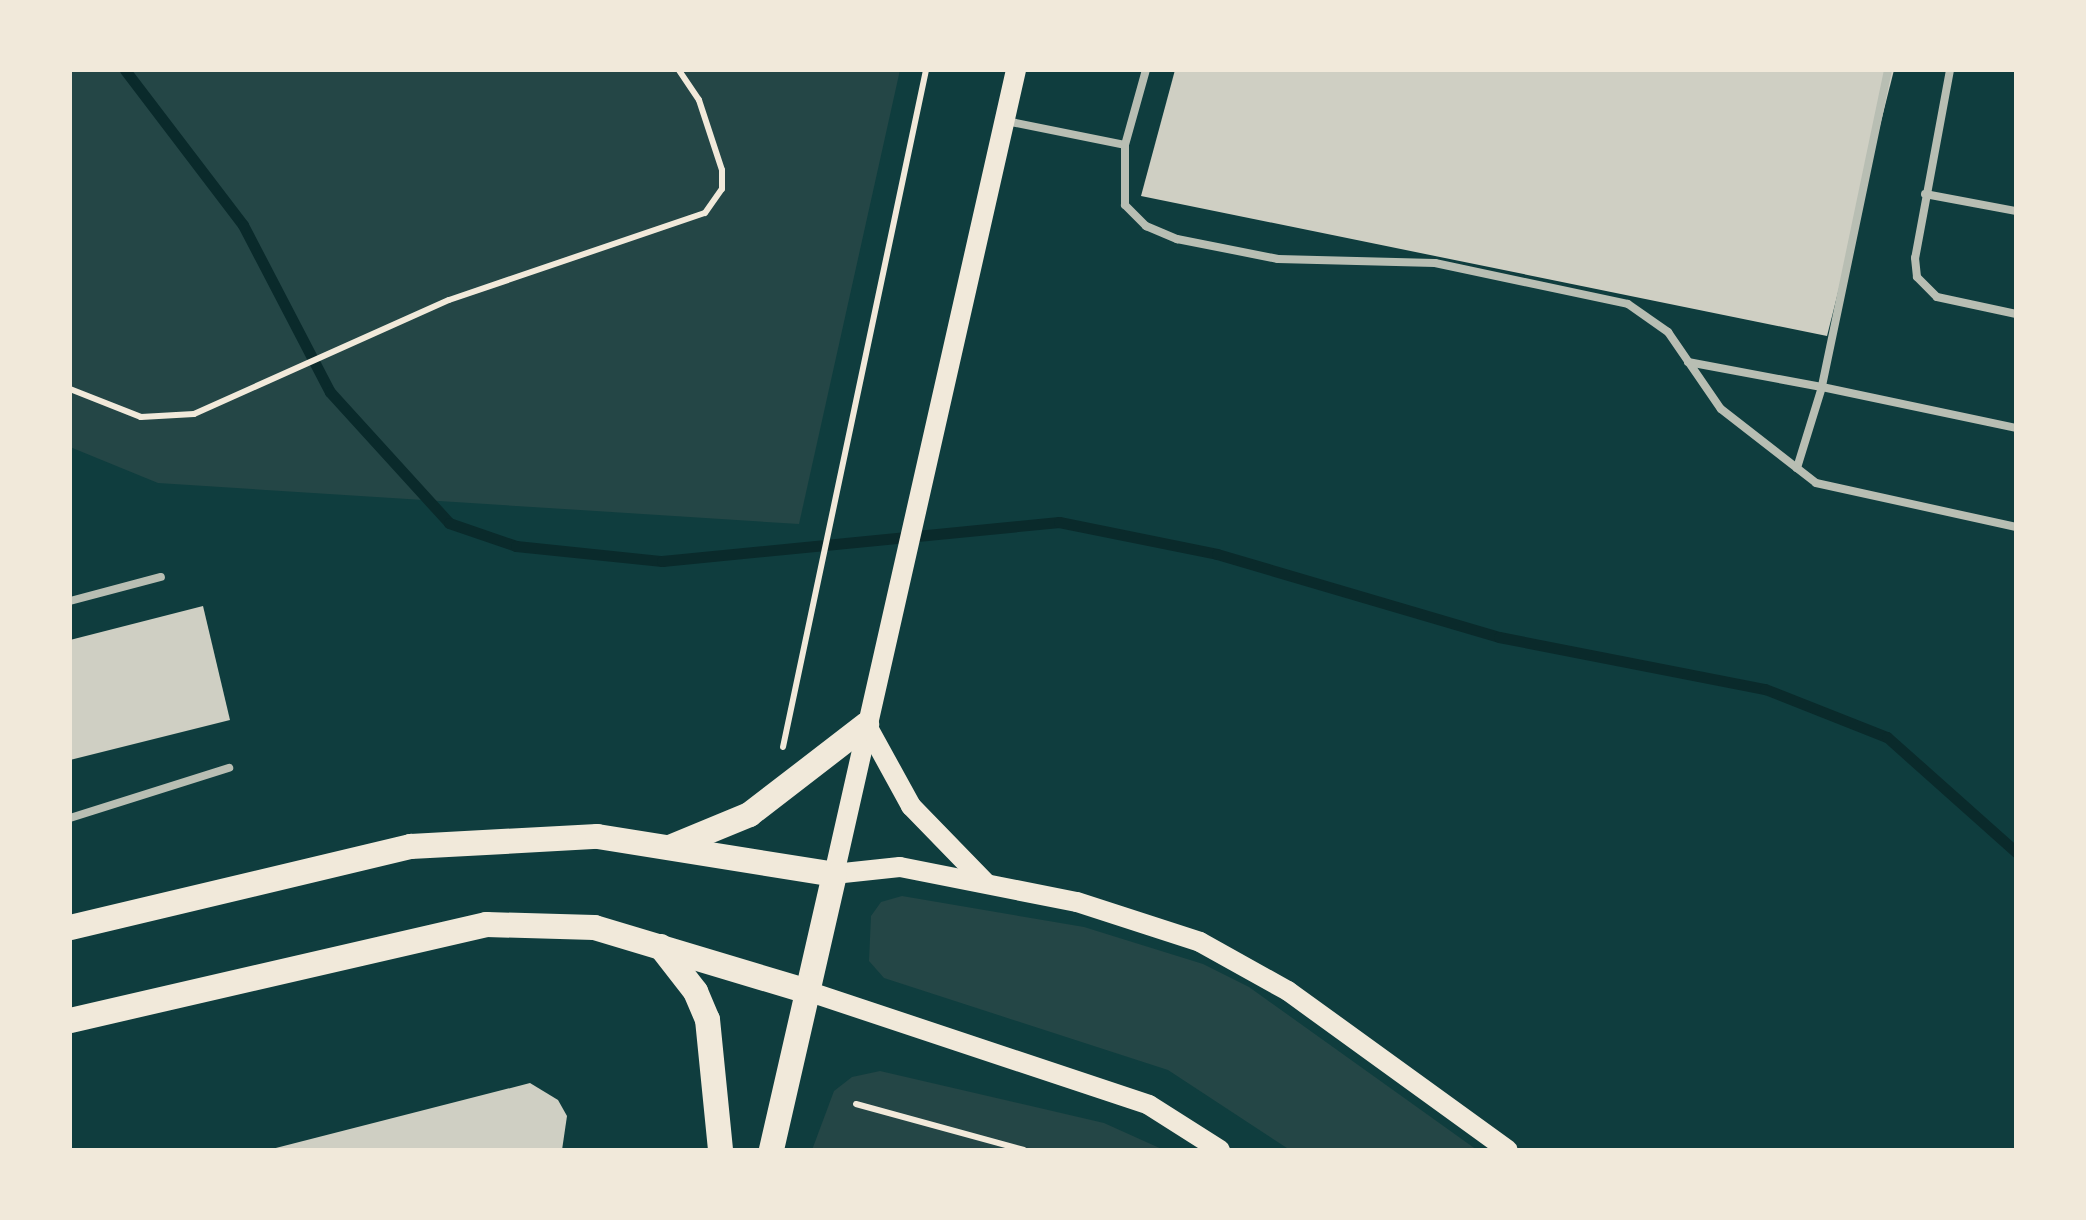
<!DOCTYPE html>
<html>
<head>
<meta charset="utf-8">
<style>
  body { margin:0 }
  #map { position:relative; width:2086px; height:1220px; overflow:hidden; background:#0f3d3e; font-family:Literata,serif }
  div>[style] { position:absolute }
  .green>* { inset:0; background:#244646 }
  .stream>* { height:11px; margin:-5.5px; padding:0 5.5px; transform-origin:5.5px; border-radius:5.5px; background:#0a2a2b }
  .building>* { inset:0; background:#cfcfc3 }
  .path>* { height:6px; margin:-3px; padding:0 3px; transform-origin:3px; border-radius:3px; background:#f1e9da }
  .service>* { height:8px; margin:-4px; padding:0 4px; transform-origin:4px; border-radius:4px; background:#b8beb3 }
  .secondary>* { height:20px; margin:-10px; padding:0 10px; transform-origin:10px; border-radius:10px; background:#f1e9da }
  .primary>* { height:25px; margin:-12.5px; padding:0 12.5px; transform-origin:12.5px; border-radius:12.5px; background:#f1e9da }
  span { translate:-50% -50%; white-space:nowrap; text-align:center; line-height:1.15; -webkit-text-stroke:10px #f1e9da; paint-order:stroke }
  .frame { position:absolute; inset:0; border:72px solid #f1e9da; pointer-events:none }
</style>
</head>
<body>
<div id="map">
  <div class="green">
    <i style="clip-path:polygon(70px 70px,900px 70px,799px 524px,158px 483px,70px 447px)"></i>
    <i style="clip-path:polygon(902px 896px,1084px 927px,1203px 964px,1249px 987px,1477px 1150px,1290px 1150px,1168px 1070px,884px 978px,869px 961px,871px 916px,881px 902px)"></i>
    <i style="clip-path:polygon(880px 1071px,1104px 1123px,1164px 1150px,812px 1150px,834px 1091px,852px 1077px)"></i>
  </div>
  <div class="stream">
    <i style="left:125px;top:70px;width:195px;rotate:52.7deg"></i>
    <i style="left:243px;top:225px;width:188px;rotate:62.5deg"></i>
    <i style="left:330px;top:392px;width:177px;rotate:47.7deg"></i>
    <i style="left:449px;top:523px;width:71px;rotate:18.9deg"></i>
    <i style="left:516px;top:546px;width:147px;rotate:5.9deg"></i>
    <i style="left:662px;top:561px;width:399px;rotate:-5.6deg"></i>
    <i style="left:1059px;top:522px;width:161px;rotate:11.4deg"></i>
    <i style="left:1217px;top:554px;width:294px;rotate:16.4deg"></i>
    <i style="left:1499px;top:637px;width:271px;rotate:11.1deg"></i>
    <i style="left:1765px;top:689px;width:131px;rotate:21.5deg"></i>
    <i style="left:1887px;top:737px;width:173px;rotate:41.7deg"></i>
  </div>
  <div class="building">
    <i style="clip-path:polygon(1175px 70px,1894px 70px,1827px 336px,1141px 196px)"></i>
    <i style="clip-path:polygon(203px 606px,230px 720px,70px 760px,70px 640px)"></i>
    <i style="clip-path:polygon(530px 1083px,558px 1100px,567px 1116px,562px 1150px,268px 1150px)"></i>
  </div>
  <div class="path">
    <i style="left:70px;top:389px;width:76px;rotate:21.5deg"></i>
    <i style="left:141px;top:417px;width:53px;rotate:-3.2deg"></i>
    <i style="left:194px;top:414px;width:279px;rotate:-24.1deg"></i>
    <i style="left:449px;top:300px;width:270px;rotate:-18.8deg"></i>
    <i style="left:705px;top:213px;width:29px;rotate:-55deg"></i>
    <i style="left:722px;top:189px;width:19px;rotate:-90deg"></i>
    <i style="left:722px;top:170px;width:74px;rotate:-108.2deg"></i>
    <i style="left:699px;top:100px;width:36px;rotate:-124deg"></i>
    <i style="left:783px;top:747px;width:692px;rotate:-78.07deg"></i>
    <i style="left:856px;top:1104px;width:174px;rotate:15.3deg"></i>
  </div>
  <div class="service">
    <i style="left:1888px;top:70px;width:324px;rotate:101.8deg"></i>
    <i style="left:1822px;top:387px;width:198px;rotate:11.9deg"></i>
    <i style="left:1950px;top:70px;width:191px;rotate:100.5deg"></i>
    <i style="left:1915px;top:258px;width:19px;rotate:84deg"></i>
    <i style="left:1917px;top:277px;width:28px;rotate:45deg"></i>
    <i style="left:1937px;top:297px;width:81px;rotate:12.1deg"></i>
    <i style="left:1006px;top:121px;width:121px;rotate:11.4deg"></i>
    <i style="left:1125px;top:145px;width:60px;rotate:90deg"></i>
    <i style="left:1125px;top:205px;width:30px;rotate:45deg"></i>
    <i style="left:1146px;top:226px;width:34px;rotate:23deg"></i>
    <i style="left:1177px;top:239px;width:103px;rotate:11.2deg"></i>
    <i style="left:1278px;top:259px;width:157px;rotate:1.5deg"></i>
    <i style="left:1435px;top:263px;width:197px;rotate:12deg"></i>
    <i style="left:1628px;top:304px;width:49px;rotate:35deg"></i>
    <i style="left:1668px;top:332px;width:93px;rotate:55.5deg"></i>
    <i style="left:1721px;top:409px;width:120px;rotate:37.9deg"></i>
    <i style="left:1816px;top:483px;width:205px;rotate:12.4deg"></i>
    <i style="left:1125px;top:145px;width:78px;rotate:-74.4deg"></i>
    <i style="left:1925px;top:194px;width:93px;rotate:10.6deg"></i>
    <i style="left:1688px;top:362px;width:136px;rotate:10.6deg"></i>
    <i style="left:1822px;top:387px;width:85px;rotate:107.2deg"></i>
    <i style="left:70px;top:601px;width:94px;rotate:-14.8deg"></i>
    <i style="left:70px;top:818px;width:167px;rotate:-17.5deg"></i>
  </div>
  <div class="secondary">
    <i style="left:1016px;top:70px;width:824px;rotate:102.75deg"></i>
    <i style="left:834px;top:874px;width:66px;rotate:-6.1deg"></i>
    <i style="left:900px;top:867px;width:180px;rotate:11.2deg"></i>
    <i style="left:1077px;top:902px;width:129px;rotate:18deg"></i>
    <i style="left:1200px;top:942px;width:101px;rotate:29.1deg"></i>
    <i style="left:1288px;top:991px;width:271px;rotate:35.9deg"></i>
    <i style="left:866px;top:724px;width:94px;rotate:61.2deg"></i>
    <i style="left:911px;top:806px;width:107px;rotate:45.8deg"></i>
    <i style="left:807px;top:991px;width:360px;rotate:18.4deg"></i>
    <i style="left:1149px;top:1105px;width:84px;rotate:32.4deg"></i>
  </div>
  <div class="primary">
    <i style="left:669px;top:847px;width:87px;rotate:-22.4deg"></i>
    <i style="left:749px;top:814px;width:148px;rotate:-37.6deg"></i>
    <i style="left:70px;top:927px;width:350px;rotate:-13.4deg"></i>
    <i style="left:410px;top:846px;width:187px;rotate:-3.1deg"></i>
    <i style="left:597px;top:836px;width:240px;rotate:9.1deg"></i>
    <i style="left:834px;top:874px;width:283px;rotate:102.9deg"></i>
    <i style="left:660px;top:946px;width:57px;rotate:52.1deg"></i>
    <i style="left:695px;top:991px;width:30px;rotate:67deg"></i>
    <i style="left:707px;top:1019px;width:132px;rotate:84.3deg"></i>
    <i style="left:70px;top:1020px;width:427px;rotate:-13deg"></i>
    <i style="left:486px;top:924px;width:108px;rotate:1.6deg"></i>
    <i style="left:594px;top:927px;width:222px;rotate:16.7deg"></i>
  </div>
  <div class="frame"></div>
</div>
</body>
</html>
